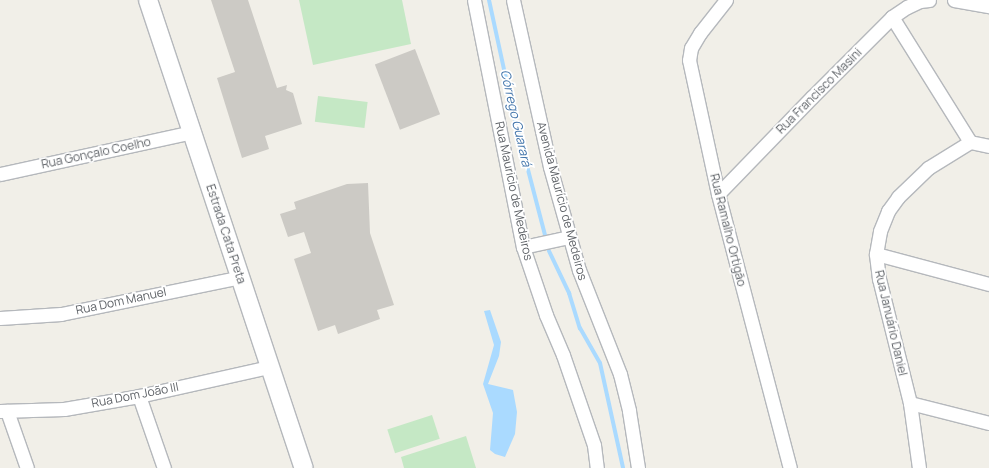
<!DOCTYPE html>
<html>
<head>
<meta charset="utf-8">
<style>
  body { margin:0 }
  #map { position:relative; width:989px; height:468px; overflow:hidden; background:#f1efe8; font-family:Manrope,sans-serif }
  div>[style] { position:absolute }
  .green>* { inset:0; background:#c5e8c5; transform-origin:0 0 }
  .water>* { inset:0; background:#aadaff }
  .stream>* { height:4px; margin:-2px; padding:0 2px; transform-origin:2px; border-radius:2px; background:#aadaff }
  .building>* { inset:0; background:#cccac5; transform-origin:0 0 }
  .roads { filter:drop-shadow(1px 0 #b5b8bc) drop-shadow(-1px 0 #b5b8bc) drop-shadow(0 1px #b5b8bc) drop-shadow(0 -1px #b5b8bc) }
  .street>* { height:13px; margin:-6.5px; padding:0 6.5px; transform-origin:6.5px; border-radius:6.5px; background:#fff }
  .secondary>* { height:18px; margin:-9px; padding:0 9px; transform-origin:9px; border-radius:9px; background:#fff }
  span { translate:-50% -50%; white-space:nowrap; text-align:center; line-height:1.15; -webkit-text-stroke:3.5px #fff; paint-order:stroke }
  .street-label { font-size:12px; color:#5f6368 }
  .water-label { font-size:13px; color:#4174aa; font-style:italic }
</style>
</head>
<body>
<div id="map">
  <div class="green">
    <i style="clip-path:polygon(299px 0,402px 0,411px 44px,313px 65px)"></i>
    <i style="left:318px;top:96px;width:50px;height:26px;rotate:7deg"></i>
    <i style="left:432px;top:415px;width:25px;height:47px;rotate:72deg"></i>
    <i style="clip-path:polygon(466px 436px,476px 468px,404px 468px,401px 457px)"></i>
  </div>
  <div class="water">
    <i style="clip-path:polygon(490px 310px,501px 342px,499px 356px,488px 384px,513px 390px,517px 412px,515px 434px,505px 457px,495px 454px,490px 450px,493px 413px,483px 384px,494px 345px,484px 311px)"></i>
  </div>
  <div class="stream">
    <i style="left:489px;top:0;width:119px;rotate:77.8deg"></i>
    <i style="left:514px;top:116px;width:123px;rotate:75.4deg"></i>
    <i style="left:549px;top:251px;width:47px;rotate:64.5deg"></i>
    <i style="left:569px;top:293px;width:37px;rotate:73deg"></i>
    <i style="left:580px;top:328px;width:40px;rotate:60.3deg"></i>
    <i style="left:600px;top:363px;width:107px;rotate:77.6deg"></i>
  </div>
  <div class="building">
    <i style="clip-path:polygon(211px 0,248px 0,277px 88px,287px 85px,286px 90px,293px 93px,302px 124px,265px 136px,269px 149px,242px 158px,217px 78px,235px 72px)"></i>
    <i style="left:415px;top:49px;width:70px;height:43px;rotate:69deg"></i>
    <i style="clip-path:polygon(368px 183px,370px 233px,394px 305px,377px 310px,380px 319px,338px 334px,335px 325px,318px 331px,294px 259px,311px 253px,304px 232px,288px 237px,280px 214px,296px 209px,294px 202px,347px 184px)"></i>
  </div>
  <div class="roads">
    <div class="street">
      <i style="left:474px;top:0;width:252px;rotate:78.8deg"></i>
      <i style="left:523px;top:247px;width:72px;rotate:71.3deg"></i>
      <i style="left:546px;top:315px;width:43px;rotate:67deg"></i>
      <i style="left:563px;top:355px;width:95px;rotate:71deg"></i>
      <i style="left:594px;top:445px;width:23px;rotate:83deg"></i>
      <i style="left:513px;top:0;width:171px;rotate:77.5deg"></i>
      <i style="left:550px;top:167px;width:107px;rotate:74.3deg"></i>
      <i style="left:579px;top:270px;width:112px;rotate:68.5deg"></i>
      <i style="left:620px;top:374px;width:38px;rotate:76deg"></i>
      <i style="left:629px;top:411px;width:58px;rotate:81deg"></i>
      <i style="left:726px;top:0;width:42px;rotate:128.2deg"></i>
      <i style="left:700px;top:33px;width:17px;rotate:121deg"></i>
      <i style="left:691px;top:48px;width:12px;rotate:99deg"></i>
      <i style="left:689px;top:60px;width:137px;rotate:77.8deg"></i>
      <i style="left:718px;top:194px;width:283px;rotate:75.3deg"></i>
      <i style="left:954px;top:0;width:36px;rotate:10deg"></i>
      <i style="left:892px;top:17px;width:147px;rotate:58deg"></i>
      <i style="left:0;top:174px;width:198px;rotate:-12.3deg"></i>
      <i style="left:718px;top:194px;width:135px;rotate:-45.9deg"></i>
      <i style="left:812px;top:97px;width:113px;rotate:-45deg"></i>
      <i style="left:892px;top:17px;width:18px;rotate:-34deg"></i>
      <i style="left:907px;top:7px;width:14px;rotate:-25deg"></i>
      <i style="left:920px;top:1px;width:9px;rotate:-6deg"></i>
      <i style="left:523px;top:247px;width:47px;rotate:-12.3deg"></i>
      <i style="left:876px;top:254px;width:117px;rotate:14.9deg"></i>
      <i style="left:0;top:318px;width:61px;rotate:-3.8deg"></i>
      <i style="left:61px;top:314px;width:184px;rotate:-11.6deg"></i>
      <i style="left:139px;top:396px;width:76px;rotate:70.9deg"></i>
      <i style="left:910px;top:403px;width:81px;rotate:14.2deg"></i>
      <i style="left:0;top:411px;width:64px;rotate:-1.8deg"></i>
      <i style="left:64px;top:409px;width:76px;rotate:-9.8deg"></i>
      <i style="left:139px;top:396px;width:133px;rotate:-12.6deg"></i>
      <i style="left:7px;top:411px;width:60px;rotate:70.7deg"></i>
      <i style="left:919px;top:468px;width:66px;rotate:-97.9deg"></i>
      <i style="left:910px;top:403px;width:128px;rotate:-104deg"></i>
      <i style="left:879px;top:279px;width:25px;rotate:-97deg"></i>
      <i style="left:876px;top:254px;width:23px;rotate:-80deg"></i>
      <i style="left:880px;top:231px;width:22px;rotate:-68deg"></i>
      <i style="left:888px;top:211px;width:17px;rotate:-54deg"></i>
      <i style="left:898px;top:197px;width:42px;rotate:-44deg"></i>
      <i style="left:928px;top:168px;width:49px;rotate:-31.8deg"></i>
      <i style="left:970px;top:142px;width:19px;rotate:12deg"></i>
    </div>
    <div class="secondary">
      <i style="left:148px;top:0;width:493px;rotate:71.6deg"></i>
    </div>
  </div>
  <div class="street-label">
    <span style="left:819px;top:91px;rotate:-45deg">Rua Francisco Masini</span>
    <span style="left:96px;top:153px;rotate:-12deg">Rua Gonçalo Coelho</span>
    <span style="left:514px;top:191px;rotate:78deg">Rua Mauricio de Medeiros</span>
    <span style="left:562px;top:201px;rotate:75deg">Avenida Maurício de Medeiros</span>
    <span style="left:728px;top:230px;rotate:76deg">Rua Ramalho Ortigão</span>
    <span style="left:226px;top:234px;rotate:72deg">Estrada Cata Preta</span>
    <span style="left:121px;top:301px;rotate:-12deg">Rua Dom Manuel</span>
    <span style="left:891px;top:323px;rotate:77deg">Rua Januário Daniel</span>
    <span style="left:135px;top:395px;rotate:-11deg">Rua Dom João III</span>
  </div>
  <div class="water-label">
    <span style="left:516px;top:118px;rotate:77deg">Córrego Guarará</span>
  </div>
</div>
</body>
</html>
